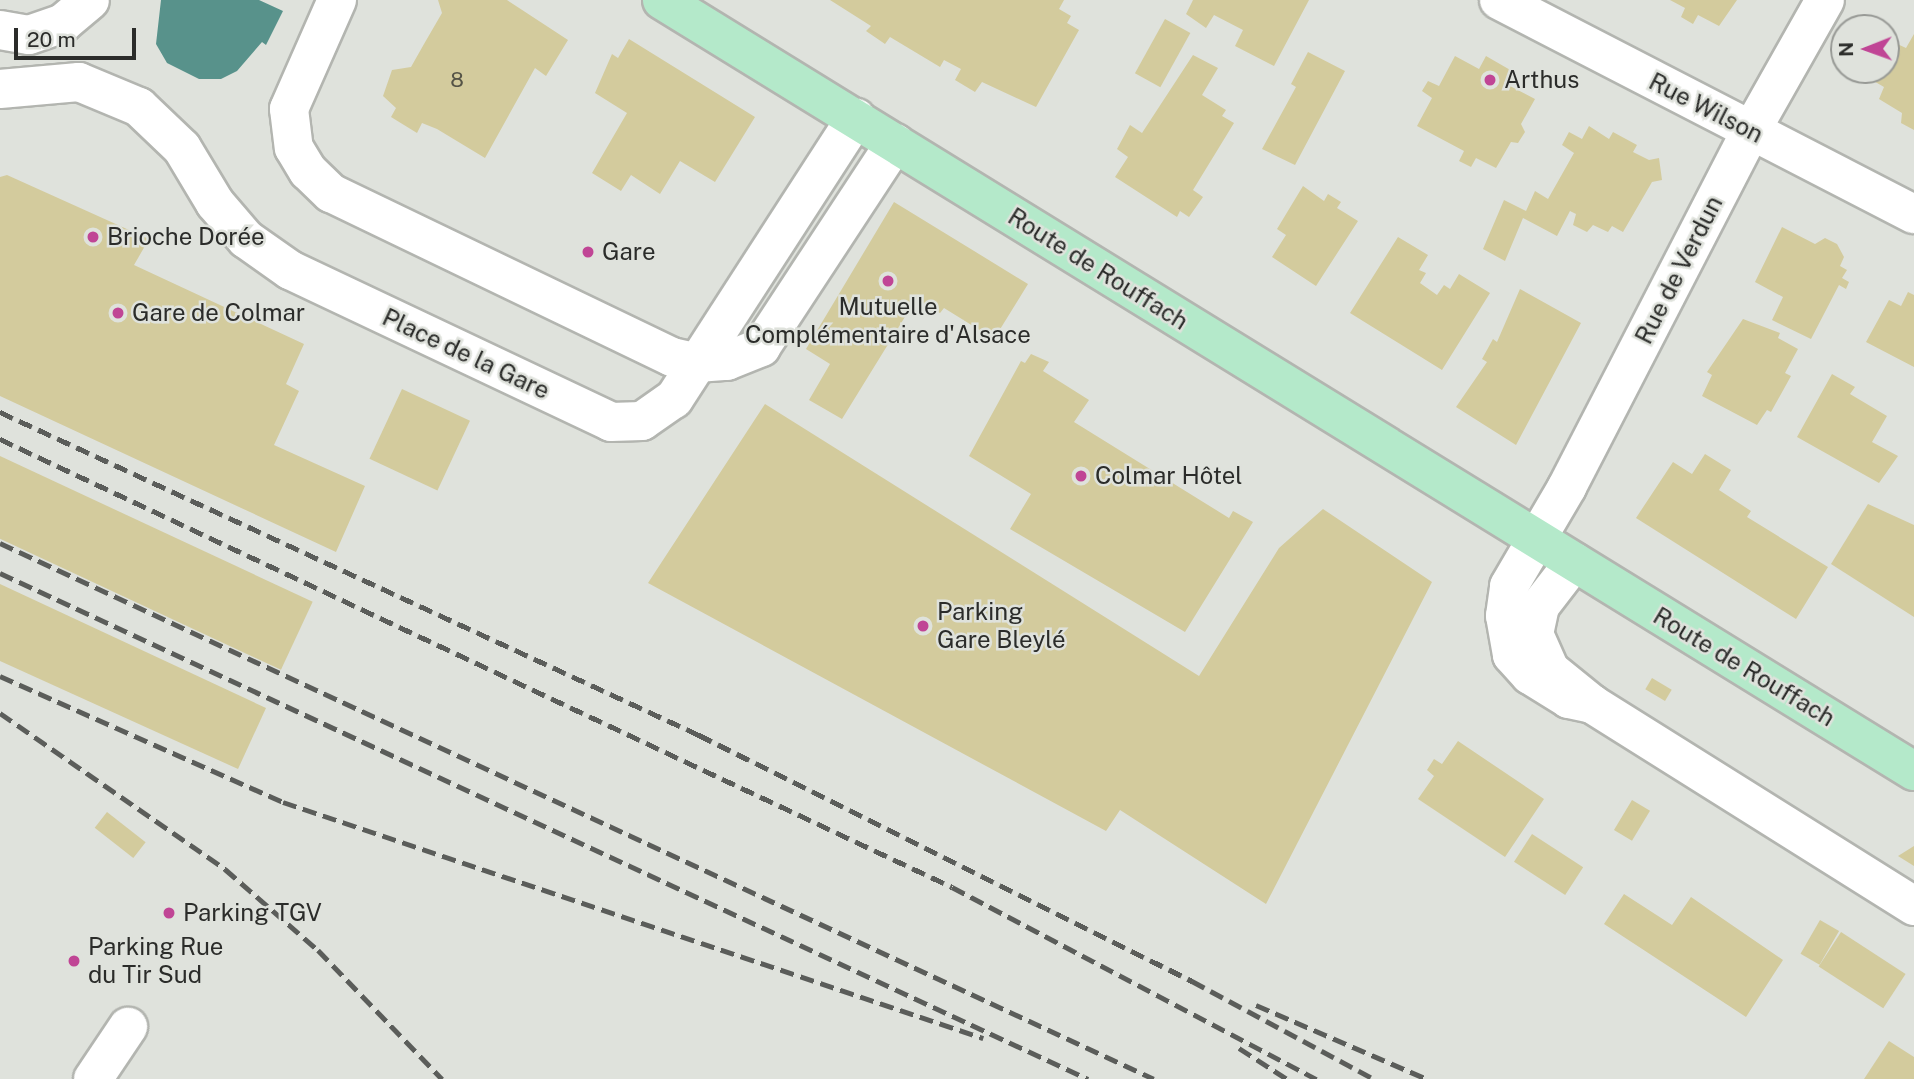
<!DOCTYPE html>
<html>
<head>
<meta charset="utf-8">
<style>
  body { margin:0 }
  #map { position:relative; width:1914px; height:1079px; overflow:hidden; background:#dfe2dc; font-family:"Public Sans",sans-serif }
  div>[style] { position:absolute }
  .water>* { inset:0; background:#58928b }
  .building>* { inset:0; background:#d3cb9d; transform-origin:0 0 }
  .roads { filter:drop-shadow(2px 0 #b3b5b0) drop-shadow(-2px 0 #b3b5b0) drop-shadow(0 2px #b3b5b0) drop-shadow(0 -2px #b3b5b0) }
  .minor>* { height:38px; margin:-19px; padding:0 19px; transform-origin:19px; border-radius:19px; background:#fff }
  .major>* { height:38px; margin:-19px; padding:0 19px; transform-origin:19px; border-radius:19px; background:#b4e9ca }
  .rail>* { height:5px; margin-top:-2.5px; transform-origin:0; background:repeating-linear-gradient(90deg,#5b5d5a 0 14px,transparent 0 21px) }
  .dots>* { width:19px; height:19px; translate:-50% -50%; box-sizing:border-box; border:4px solid #dfe2dc; border-radius:50% }
  span { translate:-50% -50%; white-space:nowrap; text-align:center; line-height:1.15; -webkit-text-stroke:5px #dfe2dc; paint-order:stroke }
  .number-label { font-size:21px; color:#555447 }
  .number-label span { -webkit-text-stroke-width:0 }
  .poi-label { font-size:24px; color:#2b2c2a }
  .left { translate:0 -50%; text-align:left }
  .street-label { font-size:24px; color:#2b2c2a }
  .north { position:absolute; left:1830px; top:14px; width:70px; height:70px; box-sizing:border-box; background:#dfe2dc; border:2px solid #979995; border-radius:50%; rotate:269deg; font-size:19px; font-weight:700; line-height:28px; text-align:center; color:#2b2c2a }
  .north::after { content:''; display:block; margin:auto; width:24px; height:32px; background:#c04595; clip-path:polygon(50% 0,100% 100%,50% 72%,0 100%) }
  .scale { position:absolute; left:14px; top:28px; width:122px; height:32px; box-sizing:border-box; border:4px solid #2b2c2a; border-top:0; padding-left:9px; font-size:21px; line-height:24px; white-space:nowrap; color:#2b2c2a; -webkit-text-stroke:5px #dfe2dc; paint-order:stroke }
</style>
</head>
<body>
<div id="map">
  <div class="water">
    <i style="clip-path:polygon(161px 0,259px 0,283px 11px,266px 45px,262px 42px,237px 71px,221px 79px,199px 79px,167px 63px,156px 44px)"></i>
  </div>
  <div class="building">
    <i style="clip-path:polygon(438px 0,507px 0,568px 40px,546px 76px,535px 68px,485px 158px,437px 129px,422px 123px,417px 133px,391px 117px,396px 108px,383px 96px,392px 70px,411px 67px,424px 44px,442px 13px)"></i>
    <i style="clip-path:polygon(830px 0,1064px 0,1059px 9px,1071px 16px,1067px 23px,1079px 30px,1036px 107px,982px 82px,975px 92px,955px 80px,961px 69px,944px 60px,940px 67px,890px 37px,885px 44px,866px 31px,871px 26px)"></i>
    <i style="clip-path:polygon(1193px 0,1309px 0,1274px 66px,1235px 46px,1243px 30px,1214px 15px,1206px 28px,1186px 14px)"></i>
    <i style="clip-path:polygon(1670px 0,1737px 0,1719px 26px,1698px 15px,1693px 24px,1681px 17px,1685px 8px)"></i>
    <i style="left:1165px;top:19px;width:29px;height:62px;rotate:29deg"></i>
    <i style="clip-path:polygon(1914px 34px,1914px 130px,1901px 123px,1902px 113px,1879px 99px,1884px 87px,1872px 80px,1878px 70px,1886px 70px,1886px 55px,1893px 42px,1906px 48px)"></i>
    <i style="clip-path:polygon(629px 39px,755px 117px,715px 182px,680px 161px,660px 194px,631px 175px,621px 191px,592px 173px,627px 113px,595px 93px,612px 54px,618px 58px)"></i>
    <i style="clip-path:polygon(1308px 52px,1345px 71px,1295px 165px,1262px 149px,1296px 87px,1291px 84px)"></i>
    <i style="clip-path:polygon(1193px 55px,1218px 68px,1202px 95px,1226px 110px,1222px 116px,1234px 123px,1193px 190px,1203px 197px,1189px 217px,1180px 211px,1177px 217px,1115px 177px,1128px 157px,1117px 149px,1130px 125px,1142px 133px)"></i>
    <i style="clip-path:polygon(1455px 56px,1479px 69px,1486px 56px,1512px 71px,1504px 83px,1535px 99px,1521px 124px,1525px 132px,1518px 143px,1511px 142px,1496px 168px,1476px 158px,1471px 167px,1459px 161px,1464px 151px,1417px 126px,1432px 98px,1422px 91px,1428px 81px,1439px 86px)"></i>
    <i style="clip-path:polygon(1589px 126px,1609px 139px,1613px 132px,1637px 145px,1633px 152px,1649px 160px,1659px 158px,1662px 180px,1652px 182px,1623px 232px,1612px 226px,1608px 232px,1593px 225px,1587px 232px,1573px 225px,1576px 214px,1570px 211px,1557px 236px,1523px 218px,1505px 261px,1483px 249px,1504px 200px,1526px 211px,1535px 191px,1548px 199px,1574px 153px,1562px 145px,1569px 132px,1582px 139px)"></i>
    <i style="clip-path:polygon(7px 175px,149px 239px,134px 265px,304px 344px,286px 384px,299px 391px,274px 445px,365px 486px,336px 552px,0 396px,0 177px)"></i>
    <i style="clip-path:polygon(1303px 186px,1324px 201px,1328px 194px,1341px 202px,1337px 208px,1358px 221px,1316px 286px,1272px 257px,1286px 235px,1277px 229px)"></i>
    <i style="clip-path:polygon(894px 202px,1028px 284px,994px 339px,944px 308px,940px 313px,916px 299px,842px 419px,809px 400px,830px 364px,806px 349px)"></i>
    <i style="clip-path:polygon(1782px 227px,1815px 244px,1825px 238px,1837px 244px,1844px 257px,1840px 266px,1847px 270px,1842px 278px,1849px 282px,1846px 289px,1839px 285px,1811px 339px,1772px 320px,1783px 297px,1755px 282px)"></i>
    <i style="clip-path:polygon(1398px 237px,1428px 255px,1419px 270px,1426px 273px,1420px 283px,1437px 295px,1444px 285px,1450px 289px,1459px 274px,1490px 293px,1442px 370px,1350px 313px)"></i>
    <i style="clip-path:polygon(1520px 289px,1581px 323px,1516px 445px,1456px 407px,1487px 362px,1482px 359px,1493px 339px,1497px 342px)"></i>
    <i style="clip-path:polygon(1908px 292px,1914px 295px,1914px 367px,1866px 342px,1889px 300px,1901px 306px)"></i>
    <i style="clip-path:polygon(1743px 319px,1780px 333px,1778px 338px,1798px 349px,1785px 373px,1791px 376px,1771px 412px,1767px 410px,1757px 425px,1702px 396px,1712px 375px,1707px 372px)"></i>
    <i style="clip-path:polygon(1031px 354px,1049px 362px,1043px 371px,1089px 400px,1074px 422px,1229px 518px,1233px 511px,1253px 522px,1185px 632px,1010px 529px,1031px 494px,969px 456px,1021px 361px,1025px 363px)"></i>
    <i style="clip-path:polygon(1832px 374px,1855px 387px,1850px 394px,1887px 416px,1872px 442px,1898px 456px,1879px 483px,1797px 437px)"></i>
    <i style="left:402px;top:389px;width:75px;height:77px;rotate:25deg"></i>
    <i style="clip-path:polygon(765px 404px,1199px 676px,1279px 548px,1323px 509px,1432px 582px,1266px 904px,1120px 810px,1106px 831px,648px 583px)"></i>
    <i style="clip-path:polygon(1705px 454px,1731px 470px,1719px 490px,1751px 511px,1747px 517px,1828px 567px,1796px 619px,1636px 518px,1673px 462px,1692px 474px)"></i>
    <i style="left:0;top:456px;width:345px;height:75px;rotate:25deg"></i>
    <i style="clip-path:polygon(1868px 504px,1914px 525px,1914px 617px,1831px 564px)"></i>
    <i style="clip-path:polygon(0 584px,266px 708px,238px 769px,0 661px)"></i>
    <i style="left:1652px;top:678px;width:23px;height:13px;rotate:31deg"></i>
    <i style="clip-path:polygon(1458px 741px,1544px 799px,1505px 857px,1418px 799px,1434px 776px,1427px 770px,1434px 759px,1442px 764px)"></i>
    <i style="left:1632px;top:800px;width:21px;height:35px;rotate:31deg"></i>
    <i style="left:107px;top:812px;width:49px;height:20px;rotate:38deg"></i>
    <i style="left:1532px;top:834px;width:61px;height:33px;rotate:33deg"></i>
    <i style="clip-path:polygon(1914px 846px,1914px 866px,1898px 856px)"></i>
    <i style="clip-path:polygon(1624px 894px,1672px 925px,1691px 897px,1783px 960px,1746px 1017px,1604px 924px)"></i>
    <i style="left:1820px;top:920px;width:22px;height:39px;rotate:30deg"></i>
    <i style="left:1841px;top:932px;width:77px;height:41px;rotate:33deg"></i>
    <i style="clip-path:polygon(1889px 1041px,1914px 1057px,1914px 1079px,1864px 1079px)"></i>
  </div>
  <div class="roads">
    <div class="minor">
      <i style="left:337px;top:0;width:119px;rotate:113.8deg"></i>
      <i style="left:289px;top:109px;width:39px;rotate:83deg"></i>
      <i style="left:294px;top:148px;width:27px;rotate:59deg"></i>
      <i style="left:308px;top:171px;width:32px;rotate:44deg"></i>
      <i style="left:331px;top:193px;width:378px;rotate:25.7deg"></i>
      <i style="left:672px;top:357px;width:26px;rotate:13deg"></i>
      <i style="left:697px;top:363px;width:30px;rotate:-4deg"></i>
      <i style="left:727px;top:361px;width:37px;rotate:-22deg"></i>
      <i style="left:761px;top:347px;width:244px;rotate:-56.7deg"></i>
      <i style="left:1499px;top:0;width:467px;rotate:27.3deg"></i>
      <i style="left:0;top:30px;width:29px;rotate:10deg"></i>
      <i style="left:29px;top:35px;width:36px;rotate:-19deg"></i>
      <i style="left:63px;top:23px;width:35px;rotate:-40deg"></i>
      <i style="left:0;top:89px;width:79px;rotate:-5.1deg"></i>
      <i style="left:79px;top:82px;width:65px;rotate:22.6deg"></i>
      <i style="left:139px;top:107px;width:59px;rotate:43.6deg"></i>
      <i style="left:182px;top:148px;width:64px;rotate:59deg"></i>
      <i style="left:215px;top:203px;width:48px;rotate:49.3deg"></i>
      <i style="left:246px;top:239px;width:54px;rotate:35.2deg"></i>
      <i style="left:290px;top:270px;width:355px;rotate:25.3deg"></i>
      <i style="left:611px;top:422px;width:31px;rotate:-2deg"></i>
      <i style="left:642px;top:421px;width:39px;rotate:-35deg"></i>
      <i style="left:674px;top:399px;width:335px;rotate:-57.1deg"></i>
      <i style="left:1574px;top:562px;width:56px;rotate:127.7deg"></i>
      <i style="left:1540px;top:606px;width:29px;rotate:102deg"></i>
      <i style="left:1534px;top:634px;width:39px;rotate:66deg"></i>
      <i style="left:1550px;top:670px;width:54px;rotate:39deg"></i>
      <i style="left:1592px;top:704px;width:380px;rotate:32.1deg"></i>
      <i style="left:1592px;top:704px;width:24px;rotate:-168deg"></i>
      <i style="left:1569px;top:699px;width:46px;rotate:-148.4deg"></i>
      <i style="left:1530px;top:675px;width:27px;rotate:-132deg"></i>
      <i style="left:1512px;top:655px;width:40px;rotate:-100deg"></i>
      <i style="left:1505px;top:616px;width:30px;rotate:-82deg"></i>
      <i style="left:1509px;top:586px;width:115px;rotate:-59.6deg"></i>
      <i style="left:1567px;top:487px;width:401px;rotate:-62.7deg"></i>
      <i style="left:1751px;top:131px;width:150px;rotate:-60.5deg"></i>
      <i style="left:93px;top:1079px;width:63px;rotate:-56.1deg"></i>
    </div>
    <div class="major">
      <i style="left:662px;top:0;width:1470px;rotate:31.63deg"></i>
    </div>
  </div>
  <div class="rail">
    <i style="left:0;top:412px;width:770px;rotate:24.8deg"></i>
    <i style="left:699px;top:735px;width:551px;rotate:26.52deg"></i>
    <i style="left:1192px;top:981px;width:207px;rotate:28.3deg"></i>
    <i style="left:0;top:439px;width:1052px;rotate:25.2deg"></i>
    <i style="left:952px;top:887px;width:412px;rotate:27.8deg"></i>
    <i style="left:0;top:543px;width:1272px;rotate:24.91deg"></i>
    <i style="left:0;top:573px;width:1200px;rotate:24.94deg"></i>
    <i style="left:0;top:676px;width:310px;rotate:24deg"></i>
    <i style="left:283px;top:802px;width:739px;rotate:18.63deg"></i>
    <i style="left:0;top:713px;width:274px;rotate:34.7deg"></i>
    <i style="left:225px;top:869px;width:123px;rotate:41.1deg"></i>
    <i style="left:318px;top:950px;width:179px;rotate:46.1deg"></i>
    <i style="left:1256px;top:1005px;width:186px;rotate:23.4deg"></i>
    <i style="left:1239px;top:1048px;width:57px;rotate:32.9deg"></i>
  </div>
  <div class="dots">
    <i style="left:1490px;top:80px;background:#c04595"></i>
    <i style="left:93px;top:237px;background:#c04595"></i>
    <i style="left:588px;top:252px;background:#c04595"></i>
    <i style="left:888px;top:281px;background:#c04595"></i>
    <i style="left:118px;top:313px;background:#c04595"></i>
    <i style="left:1081px;top:476px;background:#c04595"></i>
    <i style="left:923px;top:626px;background:#c04595"></i>
    <i style="left:169px;top:913px;background:#c04595"></i>
    <i style="left:74px;top:961px;background:#c04595"></i>
  </div>
  <div class="number-label">
    <span style="left:457px;top:80px">8</span>
  </div>
  <div class="poi-label">
    <span class="left" style="left:1504px;top:80px">Arthus</span>
    <span class="left" style="left:107px;top:237px">Brioche Dorée</span>
    <span class="left" style="left:602px;top:252px">Gare</span>
    <span style="left:888px;top:321px">Mutuelle<br>Complémentaire d'Alsace</span>
    <span class="left" style="left:132px;top:313px">Gare de Colmar</span>
    <span class="left" style="left:1095px;top:476px">Colmar Hôtel</span>
    <span class="left" style="left:937px;top:626px">Parking<br>Gare Bleylé</span>
    <span class="left" style="left:183px;top:913px">Parking TGV</span>
    <span class="left" style="left:88px;top:961px">Parking Rue<br>du Tir Sud</span>
  </div>
  <div class="street-label">
    <span style="left:1706px;top:108px;rotate:27deg">Rue Wilson</span>
    <span style="left:1098px;top:269px;rotate:32deg">Route de Rouffach</span>
    <span style="left:1679px;top:270px;rotate:-63deg">Rue de Verdun</span>
    <span style="left:466px;top:354px;rotate:25deg">Place de la Gare</span>
    <span style="left:1744px;top:667px;rotate:31deg">Route de Rouffach</span>
  </div>
  <div class="north">N</div>
  <div class="scale">20 m</div>
</div>
</body>
</html>
